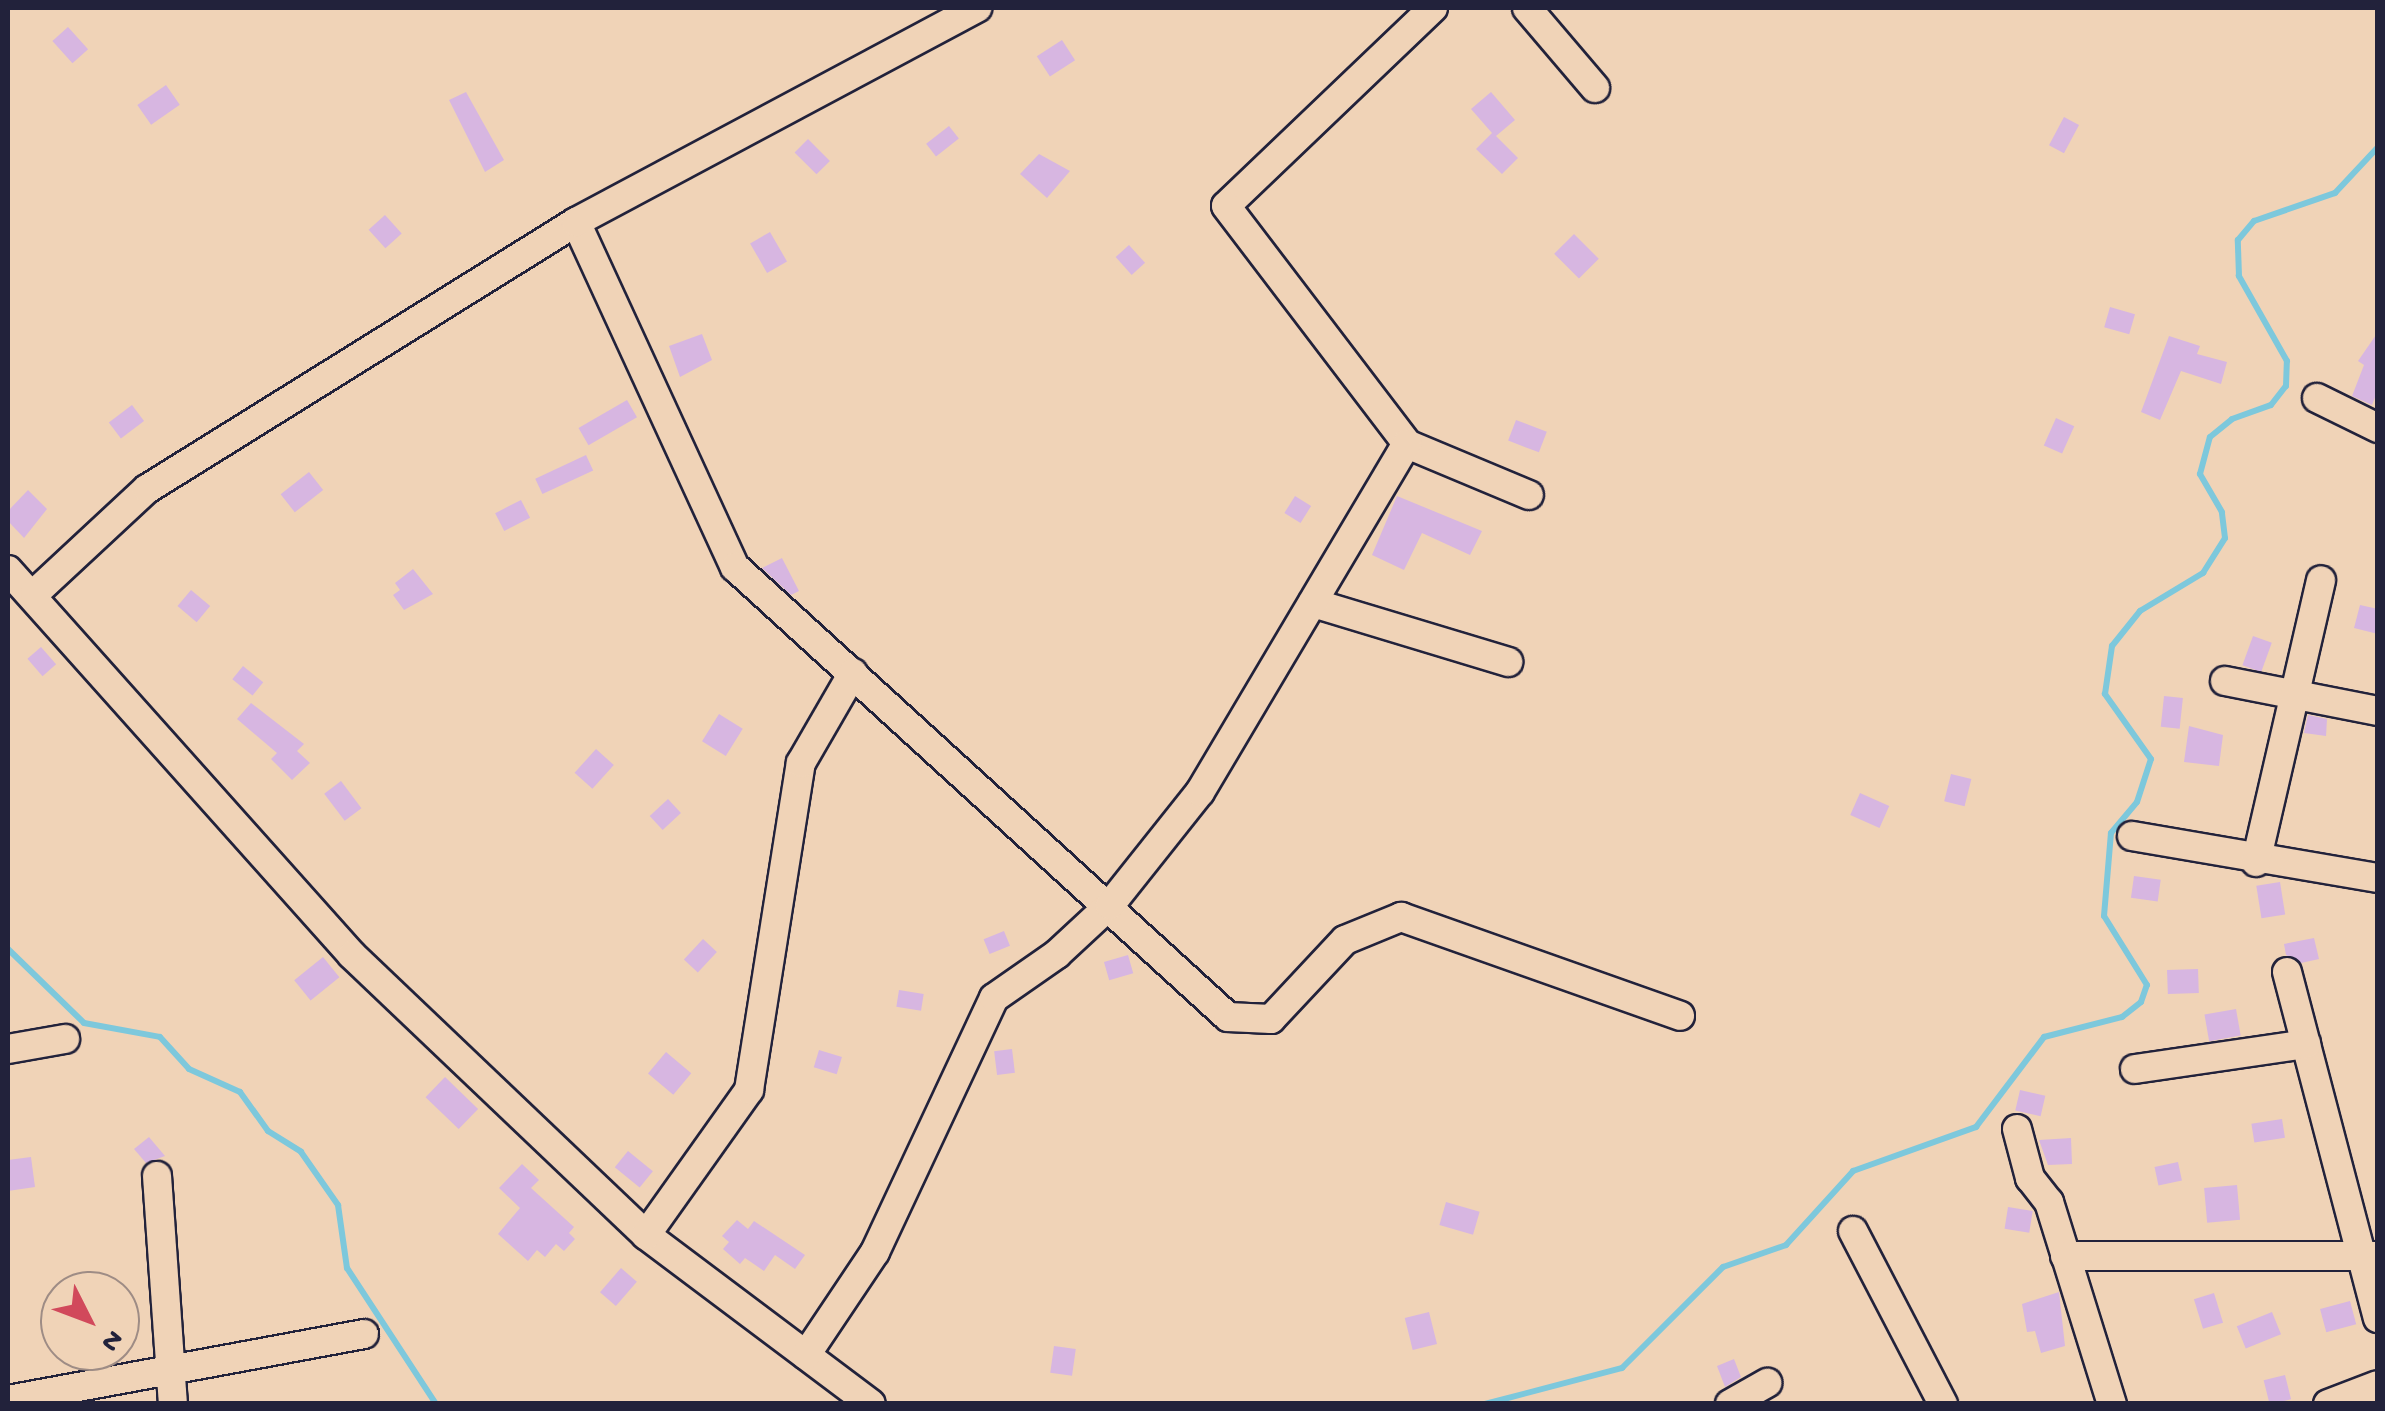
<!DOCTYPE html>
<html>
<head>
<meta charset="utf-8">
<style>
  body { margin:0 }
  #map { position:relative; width:2385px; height:1411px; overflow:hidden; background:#f0d3b7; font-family:"Gochi Hand",sans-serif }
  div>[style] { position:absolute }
  .stream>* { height:6px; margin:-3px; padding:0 3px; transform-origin:3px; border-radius:3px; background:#7dc8dc }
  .building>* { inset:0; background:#d7b6e1; transform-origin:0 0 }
  .roads { filter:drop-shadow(2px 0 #22223b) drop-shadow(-2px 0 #22223b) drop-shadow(0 2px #22223b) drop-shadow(0 -2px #22223b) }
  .minor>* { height:28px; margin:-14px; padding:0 14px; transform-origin:14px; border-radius:14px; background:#f0d3b7 }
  span { translate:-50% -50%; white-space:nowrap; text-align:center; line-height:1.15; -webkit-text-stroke:8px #f0d3b7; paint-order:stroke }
  .frame { position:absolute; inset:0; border:10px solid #22223b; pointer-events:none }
  .north { position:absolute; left:40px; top:1271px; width:100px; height:100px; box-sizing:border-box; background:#f0d3b7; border:2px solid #9e8c85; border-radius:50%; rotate:132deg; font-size:28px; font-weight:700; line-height:40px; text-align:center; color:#22223b }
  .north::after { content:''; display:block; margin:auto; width:35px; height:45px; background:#d1495b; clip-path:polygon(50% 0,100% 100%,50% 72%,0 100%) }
</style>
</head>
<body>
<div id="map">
  <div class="stream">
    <i style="left:8px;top:949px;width:106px;rotate:44.2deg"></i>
    <i style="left:84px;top:1023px;width:77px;rotate:10.4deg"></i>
    <i style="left:160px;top:1037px;width:43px;rotate:47.8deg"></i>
    <i style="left:189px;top:1069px;width:56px;rotate:24.3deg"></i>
    <i style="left:240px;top:1092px;width:48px;rotate:54.3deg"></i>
    <i style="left:268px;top:1131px;width:39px;rotate:32deg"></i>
    <i style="left:301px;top:1152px;width:65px;rotate:55.1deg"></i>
    <i style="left:338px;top:1205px;width:64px;rotate:81.9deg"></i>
    <i style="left:347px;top:1268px;width:163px;rotate:56.8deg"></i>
    <i style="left:1485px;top:1404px;width:142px;rotate:-14.7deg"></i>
    <i style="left:1622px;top:1368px;width:143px;rotate:-45deg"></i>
    <i style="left:1723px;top:1267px;width:67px;rotate:-19.2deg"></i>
    <i style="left:1786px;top:1245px;width:100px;rotate:-47.8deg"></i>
    <i style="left:1853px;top:1171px;width:131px;rotate:-19.7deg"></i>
    <i style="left:1976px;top:1127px;width:113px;rotate:-52.9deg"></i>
    <i style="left:2044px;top:1037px;width:81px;rotate:-14.4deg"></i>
    <i style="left:2122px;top:1017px;width:24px;rotate:-38deg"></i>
    <i style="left:2141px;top:1002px;width:18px;rotate:-71deg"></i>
    <i style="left:2147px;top:985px;width:81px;rotate:-121.9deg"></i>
    <i style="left:2104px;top:916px;width:83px;rotate:-85.2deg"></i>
    <i style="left:2111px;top:833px;width:40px;rotate:-50deg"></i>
    <i style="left:2137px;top:802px;width:45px;rotate:-72deg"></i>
    <i style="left:2151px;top:759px;width:80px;rotate:-125.3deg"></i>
    <i style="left:2105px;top:694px;width:49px;rotate:-81.7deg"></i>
    <i style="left:2112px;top:646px;width:45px;rotate:-51.3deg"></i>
    <i style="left:2140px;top:611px;width:74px;rotate:-31.1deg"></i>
    <i style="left:2203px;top:573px;width:41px;rotate:-57.8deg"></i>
    <i style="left:2225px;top:538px;width:26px;rotate:-97deg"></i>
    <i style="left:2222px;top:512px;width:44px;rotate:-120.1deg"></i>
    <i style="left:2200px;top:474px;width:38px;rotate:-75deg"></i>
    <i style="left:2210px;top:437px;width:28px;rotate:-39deg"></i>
    <i style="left:2232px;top:419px;width:41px;rotate:-19.7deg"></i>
    <i style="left:2271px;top:405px;width:24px;rotate:-52deg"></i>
    <i style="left:2286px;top:386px;width:25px;rotate:-88deg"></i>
    <i style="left:2287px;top:361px;width:98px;rotate:-119.5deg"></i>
    <i style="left:2239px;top:276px;width:36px;rotate:-92deg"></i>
    <i style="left:2238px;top:240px;width:25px;rotate:-50deg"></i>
    <i style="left:2254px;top:221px;width:86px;rotate:-19.1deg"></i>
    <i style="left:2335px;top:193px;width:63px;rotate:-46.9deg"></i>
  </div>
  <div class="building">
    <i style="left:68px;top:27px;width:30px;height:21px;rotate:48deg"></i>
    <i style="left:1062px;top:40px;width:24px;height:30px;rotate:57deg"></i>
    <i style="left:166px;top:85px;width:24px;height:35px;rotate:55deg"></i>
    <i style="clip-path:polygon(466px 92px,504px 160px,485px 172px,449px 100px)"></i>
    <i style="clip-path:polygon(1491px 92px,1515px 120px,1496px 136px,1518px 158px,1502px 174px,1476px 149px,1492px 133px,1471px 109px)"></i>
    <i style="left:2064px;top:117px;width:17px;height:32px;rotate:28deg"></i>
    <i style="left:949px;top:126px;width:16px;height:29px;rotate:52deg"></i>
    <i style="left:808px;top:139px;width:31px;height:19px;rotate:45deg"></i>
    <i style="clip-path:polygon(1039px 154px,1070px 171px,1047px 198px,1020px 174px)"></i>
    <i style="left:385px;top:215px;width:25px;height:22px;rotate:48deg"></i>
    <i style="left:770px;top:232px;width:34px;height:23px;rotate:60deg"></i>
    <i style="left:1574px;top:234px;width:35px;height:28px;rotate:45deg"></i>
    <i style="left:1129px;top:245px;width:24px;height:18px;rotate:48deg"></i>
    <i style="left:2110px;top:307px;width:26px;height:21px;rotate:16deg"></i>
    <i style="clip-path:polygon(2378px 332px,2378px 390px,2372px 405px,2352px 396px,2364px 365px,2358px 361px)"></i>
    <i style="clip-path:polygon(702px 334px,712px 360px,680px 377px,669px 346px)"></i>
    <i style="clip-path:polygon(2169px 336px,2200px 346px,2197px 354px,2227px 362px,2221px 384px,2181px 371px,2160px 420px,2141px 412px)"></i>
    <i style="left:627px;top:400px;width:20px;height:56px;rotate:60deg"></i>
    <i style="left:132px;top:405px;width:20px;height:29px;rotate:53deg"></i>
    <i style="left:2056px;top:418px;width:20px;height:30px;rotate:24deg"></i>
    <i style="left:1516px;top:420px;width:33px;height:22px;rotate:21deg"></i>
    <i style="left:586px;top:455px;width:17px;height:56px;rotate:65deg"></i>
    <i style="left:309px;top:472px;width:23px;height:36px;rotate:52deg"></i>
    <i style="clip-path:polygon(28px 490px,47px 509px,24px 538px,8px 521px,8px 511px)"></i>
    <i style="left:1295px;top:496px;width:19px;height:20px;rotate:32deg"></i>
    <i style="clip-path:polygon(1397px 496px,1482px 531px,1470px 555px,1422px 533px,1404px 570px,1372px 555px)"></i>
    <i style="left:521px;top:500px;width:20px;height:29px;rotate:63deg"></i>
    <i style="clip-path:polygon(782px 558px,799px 591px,791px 595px,762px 568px)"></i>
    <i style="clip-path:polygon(413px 569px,433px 594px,404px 610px,393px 595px,400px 590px,395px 583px)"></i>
    <i style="left:191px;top:590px;width:25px;height:21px;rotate:40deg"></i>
    <i style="clip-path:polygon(2360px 605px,2378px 609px,2378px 634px,2354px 628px)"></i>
    <i style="left:2253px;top:636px;width:20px;height:31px;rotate:20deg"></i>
    <i style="left:41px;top:647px;width:23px;height:18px;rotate:49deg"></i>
    <i style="left:243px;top:666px;width:26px;height:17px;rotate:39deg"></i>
    <i style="left:2164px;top:696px;width:19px;height:31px;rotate:6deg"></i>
    <i style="clip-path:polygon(251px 703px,304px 744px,297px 751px,310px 763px,292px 780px,271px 759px,277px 753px,237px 719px)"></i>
    <i style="left:719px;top:714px;width:28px;height:32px;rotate:32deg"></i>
    <i style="clip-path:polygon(2308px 715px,2327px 719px,2326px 736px,2304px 733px)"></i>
    <i style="clip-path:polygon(2189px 726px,2223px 735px,2219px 766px,2184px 762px)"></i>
    <i style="left:596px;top:749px;width:24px;height:32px;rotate:42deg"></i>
    <i style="left:1951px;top:774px;width:21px;height:28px;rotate:14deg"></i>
    <i style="left:341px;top:781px;width:34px;height:21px;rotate:53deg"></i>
    <i style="left:1860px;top:793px;width:32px;height:24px;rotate:24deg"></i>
    <i style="left:668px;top:799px;width:19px;height:25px;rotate:47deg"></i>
    <i style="left:2134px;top:876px;width:27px;height:22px;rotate:8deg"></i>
    <i style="left:2280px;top:882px;width:33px;height:24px;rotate:81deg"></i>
    <i style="left:1004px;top:931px;width:16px;height:22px;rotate:68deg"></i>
    <i style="clip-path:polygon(2314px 938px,2319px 959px,2301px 963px,2286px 955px,2284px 944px)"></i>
    <i style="left:703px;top:939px;width:19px;height:28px;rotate:43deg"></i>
    <i style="left:1128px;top:955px;width:19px;height:25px;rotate:74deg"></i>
    <i style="left:323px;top:957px;width:26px;height:37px;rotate:51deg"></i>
    <i style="left:2198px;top:969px;width:24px;height:31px;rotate:88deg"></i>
    <i style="left:899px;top:990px;width:25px;height:17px;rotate:9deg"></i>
    <i style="left:2236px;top:1009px;width:27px;height:32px;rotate:80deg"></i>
    <i style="left:1012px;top:1049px;width:24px;height:18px;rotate:83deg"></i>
    <i style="left:819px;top:1050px;width:24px;height:18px;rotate:17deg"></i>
    <i style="left:666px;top:1052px;width:33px;height:28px;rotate:40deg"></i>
    <i style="left:445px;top:1077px;width:46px;height:28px;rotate:44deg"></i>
    <i style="left:2020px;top:1090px;width:26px;height:21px;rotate:13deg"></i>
    <i style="left:2282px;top:1119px;width:19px;height:31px;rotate:81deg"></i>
    <i style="clip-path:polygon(149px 1137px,165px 1156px,146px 1163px,134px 1149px)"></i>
    <i style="clip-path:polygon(2071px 1138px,2072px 1164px,2048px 1165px,2039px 1140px)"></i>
    <i style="left:628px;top:1151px;width:32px;height:21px;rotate:39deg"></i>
    <i style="clip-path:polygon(31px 1157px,35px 1187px,8px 1191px,8px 1160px)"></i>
    <i style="left:2178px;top:1162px;width:19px;height:24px;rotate:78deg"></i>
    <i style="clip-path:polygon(522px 1164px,539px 1180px,531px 1188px,574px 1227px,569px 1233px,575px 1239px,564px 1251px,556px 1244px,545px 1257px,537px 1250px,528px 1261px,498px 1234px,520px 1208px,499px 1188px)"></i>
    <i style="left:2237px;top:1185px;width:35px;height:33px;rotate:85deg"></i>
    <i style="left:1446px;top:1202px;width:35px;height:24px;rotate:16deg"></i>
    <i style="left:2008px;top:1207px;width:25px;height:22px;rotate:9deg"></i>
    <i style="clip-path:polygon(737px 1220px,748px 1229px,754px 1221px,805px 1255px,795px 1269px,775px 1255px,764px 1271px,745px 1258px,740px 1264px,723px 1249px,729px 1242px,722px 1236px)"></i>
    <i style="left:621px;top:1268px;width:21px;height:32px;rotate:41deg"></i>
    <i style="clip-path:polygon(2059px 1292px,2065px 1346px,2041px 1353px,2035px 1331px,2027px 1332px,2022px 1304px)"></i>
    <i style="left:2214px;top:1293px;width:31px;height:21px;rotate:73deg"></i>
    <i style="left:2350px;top:1301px;width:24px;height:31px;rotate:75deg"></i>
    <i style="left:1429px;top:1312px;width:33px;height:25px;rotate:76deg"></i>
    <i style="left:2272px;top:1312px;width:24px;height:38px;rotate:68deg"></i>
    <i style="left:1054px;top:1346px;width:22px;height:27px;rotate:8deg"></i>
    <i style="clip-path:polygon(1734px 1359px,1741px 1377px,1725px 1387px,1717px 1366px)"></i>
    <i style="left:2285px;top:1375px;width:25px;height:22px;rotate:76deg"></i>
  </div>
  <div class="roads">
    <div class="minor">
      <i style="left:1433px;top:8px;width:286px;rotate:136.3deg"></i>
      <i style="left:1226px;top:206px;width:299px;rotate:52.7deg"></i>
      <i style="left:1407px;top:444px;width:132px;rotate:22.7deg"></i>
      <i style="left:1527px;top:8px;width:105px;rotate:49.6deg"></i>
      <i style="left:576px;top:222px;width:380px;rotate:65.3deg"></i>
      <i style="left:735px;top:567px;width:667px;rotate:42.39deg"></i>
      <i style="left:1228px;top:1017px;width:43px;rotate:2.7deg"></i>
      <i style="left:1271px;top:1019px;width:108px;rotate:-46.9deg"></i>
      <i style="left:1345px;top:940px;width:61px;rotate:-22.3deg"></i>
      <i style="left:1401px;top:917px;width:296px;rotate:19.5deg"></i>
      <i style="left:2317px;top:398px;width:68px;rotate:26.2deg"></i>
      <i style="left:8px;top:570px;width:516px;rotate:48.22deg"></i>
      <i style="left:352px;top:955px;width:406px;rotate:43.6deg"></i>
      <i style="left:646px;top:1235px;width:281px;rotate:36.9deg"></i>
      <i style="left:35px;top:593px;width:153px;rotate:-42.9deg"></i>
      <i style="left:147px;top:489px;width:505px;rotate:-31.9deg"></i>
      <i style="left:576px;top:222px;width:455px;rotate:-28.1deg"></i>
      <i style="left:1313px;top:603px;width:204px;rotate:16.8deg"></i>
      <i style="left:2225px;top:681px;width:156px;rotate:11.1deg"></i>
      <i style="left:2132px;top:836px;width:250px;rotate:9.7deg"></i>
      <i style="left:2256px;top:862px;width:289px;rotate:-77deg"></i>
      <i style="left:2287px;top:972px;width:358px;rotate:75.3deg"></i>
      <i style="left:8px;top:1049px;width:58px;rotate:-10deg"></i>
      <i style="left:2135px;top:1069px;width:173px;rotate:-8.3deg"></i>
      <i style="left:2017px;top:1129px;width:51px;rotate:75.1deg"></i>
      <i style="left:2030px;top:1178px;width:31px;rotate:52deg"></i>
      <i style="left:2049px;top:1202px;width:212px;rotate:72.7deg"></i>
      <i style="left:157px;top:1176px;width:229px;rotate:86deg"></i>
      <i style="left:1853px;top:1231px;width:195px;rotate:62.5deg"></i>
      <i style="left:646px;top:1235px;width:178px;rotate:-54.6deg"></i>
      <i style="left:749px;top:1090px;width:331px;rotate:-81deg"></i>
      <i style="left:801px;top:763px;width:104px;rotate:-60deg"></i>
      <i style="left:2065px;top:1256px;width:311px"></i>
      <i style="left:806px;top:1355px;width:124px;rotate:-56.2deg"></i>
      <i style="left:875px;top:1252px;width:280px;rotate:-64.9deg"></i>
      <i style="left:994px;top:998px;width:77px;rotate:-34.9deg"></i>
      <i style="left:1057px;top:954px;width:72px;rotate:-42.8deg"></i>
      <i style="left:1110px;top:905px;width:144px;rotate:-51.5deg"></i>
      <i style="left:1200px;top:792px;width:405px;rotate:-59.3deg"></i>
      <i style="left:8px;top:1400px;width:362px;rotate:-10.5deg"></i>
      <i style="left:1730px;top:1404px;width:43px;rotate:-29.6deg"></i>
      <i style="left:2328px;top:1404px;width:53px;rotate:-20.8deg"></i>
    </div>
  </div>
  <div class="frame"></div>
  <div class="north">N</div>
</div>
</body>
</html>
